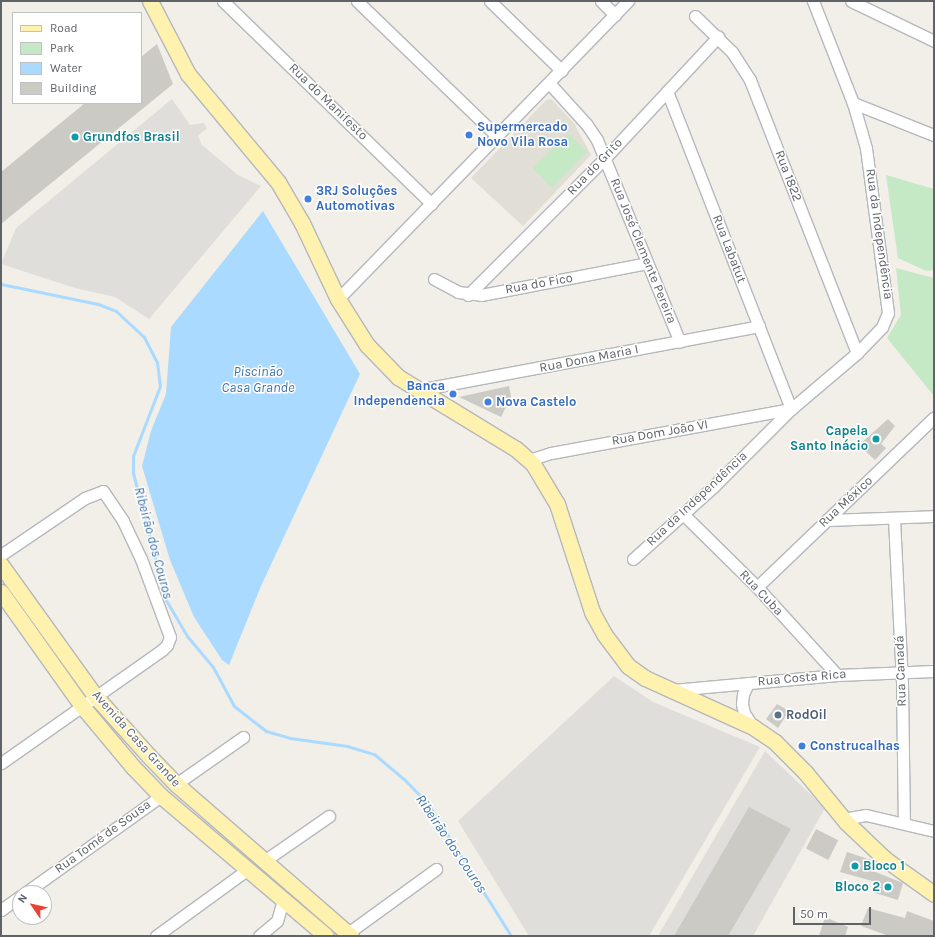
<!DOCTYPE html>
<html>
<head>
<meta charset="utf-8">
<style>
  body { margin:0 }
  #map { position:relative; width:935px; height:937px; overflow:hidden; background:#f1efe8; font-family:Karla,sans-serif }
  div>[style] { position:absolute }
  .industrial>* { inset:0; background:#e0deda }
  .education>* { inset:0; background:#e1ded6 }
  .green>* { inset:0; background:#c5e8c5; transform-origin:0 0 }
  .water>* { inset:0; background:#aadaff }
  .stream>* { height:3px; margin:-1.5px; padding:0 1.5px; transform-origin:1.5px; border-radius:1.5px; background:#aadaff }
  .building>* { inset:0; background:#cccac5; transform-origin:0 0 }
  .roads { filter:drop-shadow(1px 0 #b5b8bc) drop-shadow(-1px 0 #b5b8bc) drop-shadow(0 1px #b5b8bc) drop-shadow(0 -1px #b5b8bc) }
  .minor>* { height:11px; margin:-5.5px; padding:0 5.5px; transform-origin:5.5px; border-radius:5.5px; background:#fff }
  .major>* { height:15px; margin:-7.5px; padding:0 7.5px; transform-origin:7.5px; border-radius:7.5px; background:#fff2af }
  .dots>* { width:11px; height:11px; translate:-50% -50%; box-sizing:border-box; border:2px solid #fff; border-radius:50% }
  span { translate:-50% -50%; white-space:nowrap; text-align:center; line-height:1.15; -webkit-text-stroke:3px #fff; paint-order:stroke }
  .street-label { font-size:13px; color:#5f6368 }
  .shop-label { font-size:13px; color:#366cbe; font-weight:700 }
  .left { translate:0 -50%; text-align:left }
  .right { translate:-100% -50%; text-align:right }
  .culture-label { font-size:13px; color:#0d838f; font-weight:700 }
  .service-label { font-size:13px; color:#4e5e75; font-weight:700 }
  .water-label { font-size:14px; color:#4174aa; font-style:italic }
  .frame { position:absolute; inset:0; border:2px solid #5f6368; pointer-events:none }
  .legend { position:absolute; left:12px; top:12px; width:130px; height:92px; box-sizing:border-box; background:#fff; border:1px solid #bfc1c3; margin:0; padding:5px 7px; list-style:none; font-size:12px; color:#5f6368 }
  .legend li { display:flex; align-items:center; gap:8px; height:20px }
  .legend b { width:20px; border:1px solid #bfc1c3 }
  .north { position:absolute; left:12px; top:885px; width:40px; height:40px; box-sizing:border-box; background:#fff; border:1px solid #bfc1c3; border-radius:50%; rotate:304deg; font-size:11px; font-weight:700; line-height:16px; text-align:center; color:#5f6368 }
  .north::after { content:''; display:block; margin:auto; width:14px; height:18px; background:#ea4335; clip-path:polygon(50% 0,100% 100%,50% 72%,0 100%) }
  .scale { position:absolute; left:793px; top:907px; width:78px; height:18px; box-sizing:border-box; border:2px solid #5f6368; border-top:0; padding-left:5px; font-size:12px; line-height:14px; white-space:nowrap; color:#5f6368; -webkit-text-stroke:3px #fff; paint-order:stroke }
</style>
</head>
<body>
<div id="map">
  <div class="industrial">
    <i style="clip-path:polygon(172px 99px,190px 125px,204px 123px,207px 128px,198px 136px,202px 145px,238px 175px,261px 186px,149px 319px,115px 297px,75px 288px,1px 264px,16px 228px)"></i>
    <i style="clip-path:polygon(614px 676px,653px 702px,760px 747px,649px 936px,529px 936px,458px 821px)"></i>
    <i style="clip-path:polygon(765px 751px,825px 808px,753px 936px,658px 936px)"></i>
  </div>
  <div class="education">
    <i style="clip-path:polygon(551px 99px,574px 123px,591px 155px,523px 226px,471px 178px,546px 100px)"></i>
  </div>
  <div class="green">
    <i style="left:568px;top:133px;width:27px;height:50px;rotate:45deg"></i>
    <i style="clip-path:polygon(886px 175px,934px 189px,934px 270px,926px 271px,898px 258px)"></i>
    <i style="clip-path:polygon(896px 268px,934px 278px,934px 396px,887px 338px,901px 315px)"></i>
  </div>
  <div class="water">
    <i style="clip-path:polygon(263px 211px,360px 374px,261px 586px,229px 665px,222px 660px,194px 617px,170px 560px,142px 466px,151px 431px,166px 394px,171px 327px)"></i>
  </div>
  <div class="stream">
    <i style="left:1px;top:284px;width:99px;rotate:11.7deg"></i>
    <i style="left:98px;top:304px;width:19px;rotate:21deg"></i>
    <i style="left:116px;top:311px;width:38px;rotate:43deg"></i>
    <i style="left:144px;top:337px;width:28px;rotate:63deg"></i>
    <i style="left:157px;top:362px;width:24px;rotate:83deg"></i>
    <i style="left:160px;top:386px;width:75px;rotate:111.1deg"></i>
    <i style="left:133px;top:456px;width:17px;rotate:90deg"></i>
    <i style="left:133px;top:473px;width:131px;rotate:75.4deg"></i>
    <i style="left:166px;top:600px;width:42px;rotate:59.7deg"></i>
    <i style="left:187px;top:636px;width:40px;rotate:50deg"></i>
    <i style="left:213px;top:667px;width:44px;rotate:61.7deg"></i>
    <i style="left:234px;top:706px;width:41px;rotate:38deg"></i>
    <i style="left:266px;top:731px;width:25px;rotate:16deg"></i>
    <i style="left:290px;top:738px;width:58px;rotate:8deg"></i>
    <i style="left:347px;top:746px;width:28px;rotate:17deg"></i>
    <i style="left:374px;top:754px;width:39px;rotate:40deg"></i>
    <i style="left:404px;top:779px;width:35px;rotate:46deg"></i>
    <i style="left:428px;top:804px;width:156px;rotate:57.8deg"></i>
  </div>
  <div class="building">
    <i style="clip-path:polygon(157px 44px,173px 84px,1px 224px,1px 172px,85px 103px,141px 103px,141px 57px)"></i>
    <i style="clip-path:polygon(509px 386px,511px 397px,501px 417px,459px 397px)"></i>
    <i style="clip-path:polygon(888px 419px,895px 426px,881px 444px,886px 448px,875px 460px,859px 445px)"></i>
    <i style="clip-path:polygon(777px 704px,789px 711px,778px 728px,766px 719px)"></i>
    <i style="clip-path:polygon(749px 807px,791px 829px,728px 936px,674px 936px)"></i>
    <i style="left:816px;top:829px;width:25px;height:22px;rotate:27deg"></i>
    <i style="clip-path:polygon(847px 852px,871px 860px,868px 869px,903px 883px,898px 900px,872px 892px,876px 882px,840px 872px)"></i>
    <i style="clip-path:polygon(868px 908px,905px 918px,907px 911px,934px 921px,934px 936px,889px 936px,861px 926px)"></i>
    <i style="clip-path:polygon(825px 917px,848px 927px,845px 936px,819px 936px)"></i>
  </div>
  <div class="roads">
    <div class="minor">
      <i style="left:223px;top:1px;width:291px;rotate:44.2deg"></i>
      <i style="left:357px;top:1px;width:196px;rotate:44deg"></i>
      <i style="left:490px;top:1px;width:100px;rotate:44.2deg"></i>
      <i style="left:601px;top:1px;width:20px;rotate:45deg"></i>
      <i style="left:851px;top:1px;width:92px;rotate:25.7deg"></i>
      <i style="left:695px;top:16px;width:52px;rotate:44.2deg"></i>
      <i style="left:732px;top:52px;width:33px;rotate:57deg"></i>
      <i style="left:750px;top:80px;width:293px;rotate:68.6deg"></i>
      <i style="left:550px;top:84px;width:55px;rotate:47.9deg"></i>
      <i style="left:587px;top:125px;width:18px;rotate:56deg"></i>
      <i style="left:597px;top:140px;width:218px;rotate:67.7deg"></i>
      <i style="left:853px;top:103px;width:87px;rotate:21.6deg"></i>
      <i style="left:434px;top:279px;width:27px;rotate:28deg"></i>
      <i style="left:458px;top:292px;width:23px;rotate:7deg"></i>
      <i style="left:481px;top:295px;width:169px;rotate:-10.9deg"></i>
      <i style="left:468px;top:295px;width:194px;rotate:-45deg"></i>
      <i style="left:605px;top:158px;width:166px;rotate:-47deg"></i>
      <i style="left:338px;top:299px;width:416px;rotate:-45.8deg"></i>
      <i style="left:418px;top:390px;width:347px;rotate:-10.6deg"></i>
      <i style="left:529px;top:460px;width:23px;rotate:-18deg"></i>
      <i style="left:551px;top:453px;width:244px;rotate:-10.4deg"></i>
      <i style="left:791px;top:409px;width:341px;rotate:-111.3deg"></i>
      <i style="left:683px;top:514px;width:104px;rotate:44.6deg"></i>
      <i style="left:757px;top:587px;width:119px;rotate:47.7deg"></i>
      <i style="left:894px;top:519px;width:165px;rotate:87.2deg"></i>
      <i style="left:902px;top:684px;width:139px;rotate:89.2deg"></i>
      <i style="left:827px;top:520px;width:107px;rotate:-2.1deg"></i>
      <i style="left:1px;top:555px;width:102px;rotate:-34.2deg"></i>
      <i style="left:85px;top:498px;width:19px;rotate:-21deg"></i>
      <i style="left:103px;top:491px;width:36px;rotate:56deg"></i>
      <i style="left:123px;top:521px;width:42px;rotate:64.7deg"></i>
      <i style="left:141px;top:559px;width:83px;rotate:69.6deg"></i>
      <i style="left:170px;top:637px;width:9px;rotate:111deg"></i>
      <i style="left:167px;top:645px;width:7px;rotate:135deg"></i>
      <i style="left:162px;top:650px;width:197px;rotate:144.9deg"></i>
      <i style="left:633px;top:559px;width:109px;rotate:-42deg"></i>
      <i style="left:714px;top:486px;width:109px;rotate:-45deg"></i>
      <i style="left:791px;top:409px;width:87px;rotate:-40.3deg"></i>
      <i style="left:857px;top:353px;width:36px;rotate:-46deg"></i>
      <i style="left:882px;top:327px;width:15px;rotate:-67deg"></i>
      <i style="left:888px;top:313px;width:166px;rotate:-97.6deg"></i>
      <i style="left:866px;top:148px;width:47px;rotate:-106.1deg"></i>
      <i style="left:853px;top:103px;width:110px;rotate:-111.4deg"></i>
      <i style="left:757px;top:587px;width:245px;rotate:-43.8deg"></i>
      <i style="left:748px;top:683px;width:12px;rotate:114deg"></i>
      <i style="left:743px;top:694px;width:10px;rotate:96deg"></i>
      <i style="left:742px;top:704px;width:9px;rotate:77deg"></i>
      <i style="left:744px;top:713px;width:17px;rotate:57deg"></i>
      <i style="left:673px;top:690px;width:165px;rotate:-5.2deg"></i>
      <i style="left:837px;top:675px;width:97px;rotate:-2.4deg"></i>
      <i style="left:176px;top:784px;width:82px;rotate:-35deg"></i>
      <i style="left:843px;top:819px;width:23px;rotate:-10deg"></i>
      <i style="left:866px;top:815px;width:70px;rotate:13.2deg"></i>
      <i style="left:264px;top:861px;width:79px;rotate:-34.7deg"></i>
      <i style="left:25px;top:893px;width:167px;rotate:-35.5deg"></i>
      <i style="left:1px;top:910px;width:24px;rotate:-36deg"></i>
      <i style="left:348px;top:933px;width:109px;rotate:-36deg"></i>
      <i style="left:156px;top:936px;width:112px;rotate:-36deg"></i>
      <i style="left:259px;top:936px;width:23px;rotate:-40deg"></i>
      <i style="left:277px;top:921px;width:22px;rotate:-74deg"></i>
    </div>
    <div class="major">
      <i style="left:150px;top:1px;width:82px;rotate:62.5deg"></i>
      <i style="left:188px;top:74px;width:141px;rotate:50.2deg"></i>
      <i style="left:278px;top:182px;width:48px;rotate:59.7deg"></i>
      <i style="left:302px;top:223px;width:84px;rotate:64.7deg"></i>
      <i style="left:338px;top:299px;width:54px;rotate:57.8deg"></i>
      <i style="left:367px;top:345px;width:45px;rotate:45.9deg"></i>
      <i style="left:398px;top:377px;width:138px;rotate:31.4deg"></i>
      <i style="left:516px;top:449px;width:23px;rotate:41deg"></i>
      <i style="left:533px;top:464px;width:47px;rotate:59deg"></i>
      <i style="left:557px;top:504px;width:114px;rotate:72deg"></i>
      <i style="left:592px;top:612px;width:25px;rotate:61deg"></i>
      <i style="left:604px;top:634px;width:40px;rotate:53deg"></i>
      <i style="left:628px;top:666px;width:21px;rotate:35deg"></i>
      <i style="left:645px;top:678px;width:119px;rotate:24.4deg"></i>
      <i style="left:753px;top:727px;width:27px;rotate:34deg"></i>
      <i style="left:775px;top:742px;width:42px;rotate:45deg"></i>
      <i style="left:805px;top:772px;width:65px;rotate:50.6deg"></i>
      <i style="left:846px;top:822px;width:54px;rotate:43.5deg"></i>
      <i style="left:885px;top:859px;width:60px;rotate:35.5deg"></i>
      <i style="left:1px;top:565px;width:163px;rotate:54.3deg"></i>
      <i style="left:96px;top:697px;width:78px;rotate:48.1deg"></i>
      <i style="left:148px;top:755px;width:40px;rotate:46deg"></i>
      <i style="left:176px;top:784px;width:232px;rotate:41deg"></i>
      <i style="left:1px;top:592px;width:140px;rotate:54.6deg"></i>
      <i style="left:82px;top:706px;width:80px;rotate:50.1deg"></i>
      <i style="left:133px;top:767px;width:40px;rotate:46deg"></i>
      <i style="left:161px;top:796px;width:216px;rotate:40.3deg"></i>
    </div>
  </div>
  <div class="dots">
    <i style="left:469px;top:135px;background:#3f7fe0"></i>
    <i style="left:75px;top:137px;background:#0f9aa8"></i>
    <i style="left:308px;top:199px;background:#3f7fe0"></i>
    <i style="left:453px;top:394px;background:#3f7fe0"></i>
    <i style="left:488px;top:402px;background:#3f7fe0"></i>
    <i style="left:876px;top:439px;background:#0f9aa8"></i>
    <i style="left:778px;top:715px;background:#5c6f8a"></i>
    <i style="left:802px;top:746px;background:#3f7fe0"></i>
    <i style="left:855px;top:866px;background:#0f9aa8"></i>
    <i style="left:888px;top:887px;background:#0f9aa8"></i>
  </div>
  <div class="street-label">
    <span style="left:328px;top:102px;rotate:44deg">Rua do Manifesto</span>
    <span style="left:595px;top:167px;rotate:-46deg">Rua do Grito</span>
    <span style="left:788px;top:176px;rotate:69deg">Rua 1822</span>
    <span style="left:879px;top:234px;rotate:82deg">Rua da Independência</span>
    <span style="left:729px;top:249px;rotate:69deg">Rua Labatut</span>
    <span style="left:643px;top:251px;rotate:68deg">Rua José Clemente Pereira</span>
    <span style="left:539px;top:284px;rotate:-10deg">Rua do Fico</span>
    <span style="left:589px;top:359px;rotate:-11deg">Rua Dona Maria I</span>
    <span style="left:660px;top:433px;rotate:-10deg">Rua Dom João VI</span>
    <span style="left:697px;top:499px;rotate:-43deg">Rua da Independência</span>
    <span style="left:846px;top:502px;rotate:-43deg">Rua México</span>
    <span style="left:761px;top:593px;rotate:47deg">Rua Cuba</span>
    <span style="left:901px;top:671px;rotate:-92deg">Rua Canadá</span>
    <span style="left:802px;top:678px;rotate:-5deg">Rua Costa Rica</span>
    <span style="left:136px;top:739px;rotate:48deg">Avenida Casa Grande</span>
    <span style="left:103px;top:837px;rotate:-36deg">Rua Tomé de Sousa</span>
  </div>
  <div class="shop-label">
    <span class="left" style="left:477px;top:135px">Supermercado<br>Novo Vila Rosa</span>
    <span class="left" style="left:316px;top:199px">3RJ Soluções<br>Automotivas</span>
    <span class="right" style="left:445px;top:394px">Banca<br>Independencia</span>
    <span class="left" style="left:496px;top:402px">Nova Castelo</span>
    <span class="left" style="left:810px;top:746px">Construcalhas</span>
  </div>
  <div class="culture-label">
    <span class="left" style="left:83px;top:137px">Grundfos Brasil</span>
    <span class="right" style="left:868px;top:439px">Capela<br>Santo Inácio</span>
    <span class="left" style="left:863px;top:866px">Bloco 1</span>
    <span class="right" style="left:880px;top:887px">Bloco 2</span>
  </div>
  <div class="service-label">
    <span class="left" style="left:786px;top:715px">RodOil</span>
  </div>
  <div class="water-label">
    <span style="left:258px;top:380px">Piscinão<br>Casa Grande</span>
    <span style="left:153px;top:543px;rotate:75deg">Ribeirão dos Couros</span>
    <span style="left:451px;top:844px;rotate:56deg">Ribeirão dos Couros</span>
  </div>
  <div class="frame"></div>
  <ul class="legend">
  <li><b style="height:5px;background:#fff2af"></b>Road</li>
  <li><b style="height:11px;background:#c5e8c5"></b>Park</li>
  <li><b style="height:11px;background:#aadaff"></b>Water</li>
  <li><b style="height:11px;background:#cccac5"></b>Building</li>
  </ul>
  <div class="north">N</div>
  <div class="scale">50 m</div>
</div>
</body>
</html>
